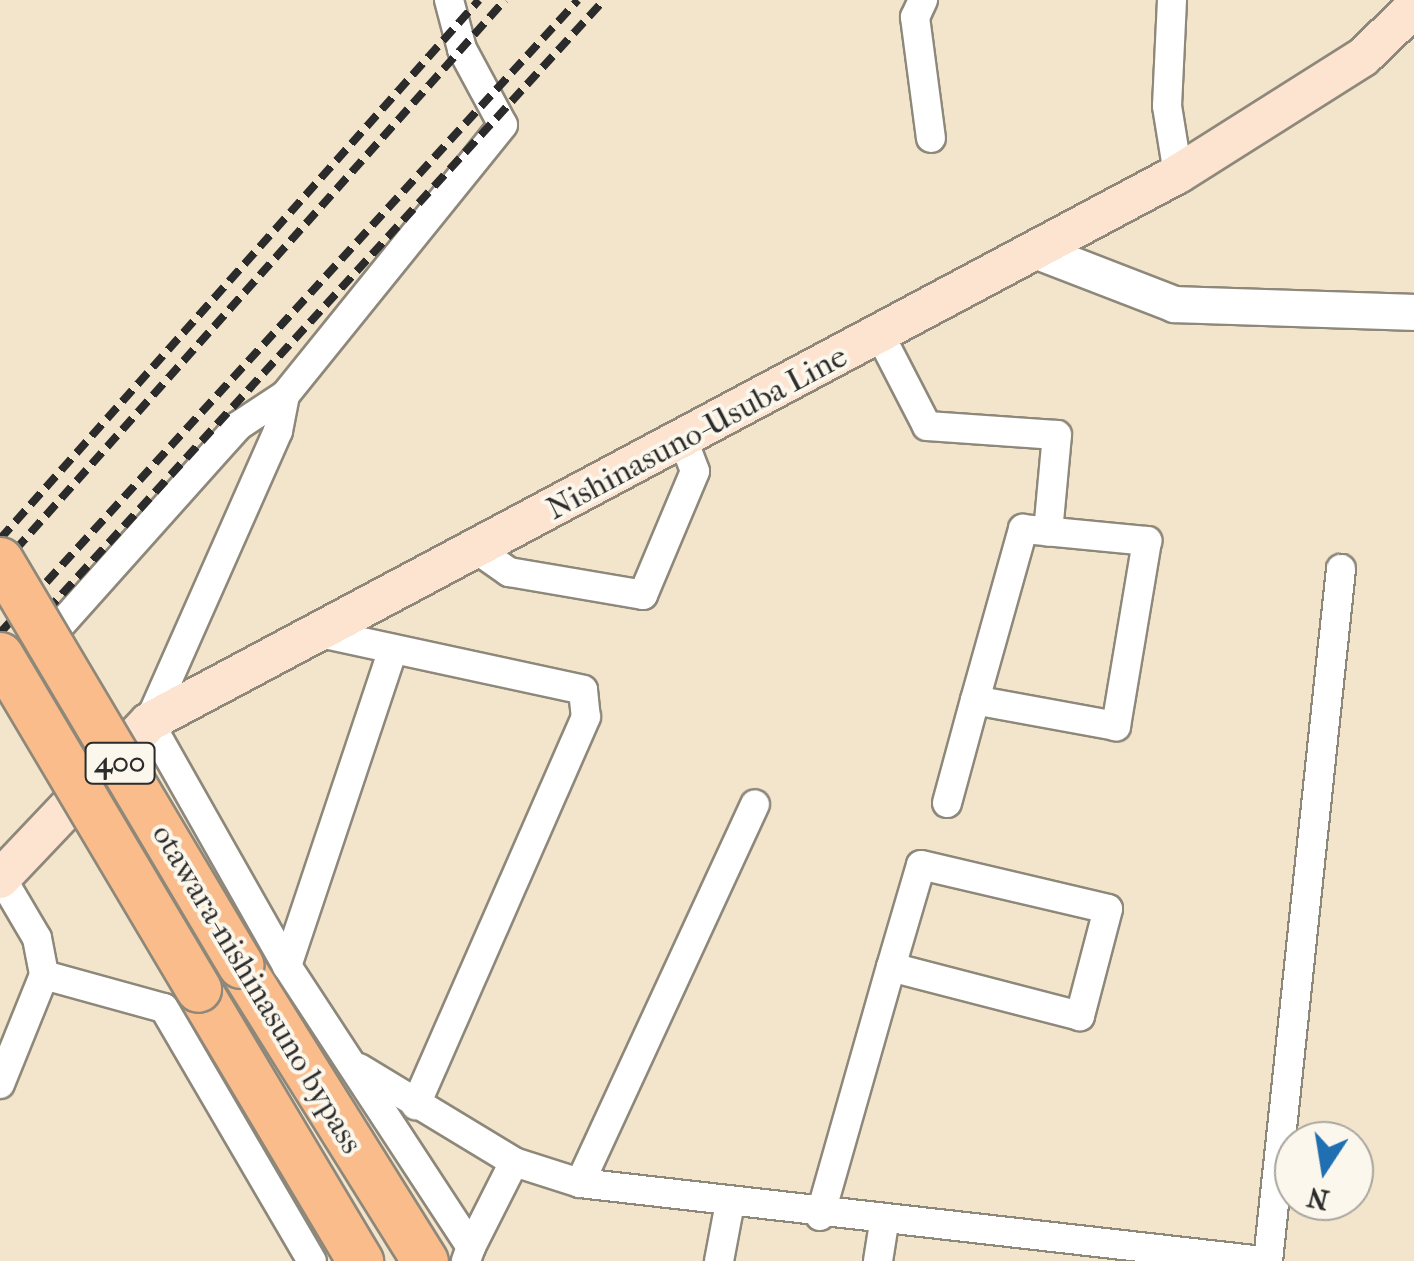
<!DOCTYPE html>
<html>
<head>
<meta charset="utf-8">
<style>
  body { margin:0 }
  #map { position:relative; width:1414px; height:1261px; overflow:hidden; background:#f2e5cb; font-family:"IM FELL French Canon",serif }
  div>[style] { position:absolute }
  .roads { filter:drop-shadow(2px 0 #8e887b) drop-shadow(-2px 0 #8e887b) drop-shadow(0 2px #8e887b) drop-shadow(0 -2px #8e887b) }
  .minor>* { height:28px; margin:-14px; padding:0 14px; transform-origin:14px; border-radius:14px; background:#fff }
  .tertiary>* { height:35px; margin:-17.5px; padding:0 17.5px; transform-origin:17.5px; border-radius:17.5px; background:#fff }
  .secondary>* { height:38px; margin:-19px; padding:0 19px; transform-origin:19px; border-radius:19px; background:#fde4d0 }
  .trunk>* { height:45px; margin:-22.5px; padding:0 22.5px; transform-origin:22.5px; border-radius:22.5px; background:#f9bc8a }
  .rail>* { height:8px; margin-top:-4px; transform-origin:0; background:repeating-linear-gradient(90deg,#2b2b2b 0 15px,transparent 0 23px) }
  .bridges { filter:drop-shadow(2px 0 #8e887b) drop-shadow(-2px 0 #8e887b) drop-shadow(0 2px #8e887b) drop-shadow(0 -2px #8e887b) }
  .trunk-bridge>* { height:45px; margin:-22.5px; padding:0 22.5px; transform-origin:22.5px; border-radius:22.5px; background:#f9bc8a }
  span { translate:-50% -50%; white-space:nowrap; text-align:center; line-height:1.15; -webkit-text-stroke:8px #fbf7ec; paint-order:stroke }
  .shield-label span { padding:2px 8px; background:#fbf7ec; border:2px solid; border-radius:8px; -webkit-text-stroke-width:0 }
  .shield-label { font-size:30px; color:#2b2b2b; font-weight:700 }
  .street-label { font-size:32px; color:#2b2b2b }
  .north { position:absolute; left:1274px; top:1121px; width:100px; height:100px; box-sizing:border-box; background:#fbf7ec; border:2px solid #a8a59f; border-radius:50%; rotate:192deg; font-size:28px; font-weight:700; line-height:40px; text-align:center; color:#2b2b2b }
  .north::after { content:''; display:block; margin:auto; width:35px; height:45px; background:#1f6fb2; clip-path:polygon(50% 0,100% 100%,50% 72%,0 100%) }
</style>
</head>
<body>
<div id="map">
  <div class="roads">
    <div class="minor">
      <i style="left:449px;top:0;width:51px;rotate:75.1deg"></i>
      <i style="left:462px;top:49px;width:86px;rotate:61.7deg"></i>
      <i style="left:503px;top:125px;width:347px;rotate:128.9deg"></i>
      <i style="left:285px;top:395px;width:37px;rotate:101deg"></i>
      <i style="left:278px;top:431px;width:318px;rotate:113.9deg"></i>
      <i style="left:149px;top:722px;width:280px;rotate:60.5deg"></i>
      <i style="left:287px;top:966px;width:336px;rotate:56.8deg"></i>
      <i style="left:471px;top:1247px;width:15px;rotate:110deg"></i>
      <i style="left:923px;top:0;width:19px;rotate:115deg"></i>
      <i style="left:915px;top:17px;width:122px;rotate:82.5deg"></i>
      <i style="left:1172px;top:0;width:106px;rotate:92.7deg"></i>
      <i style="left:1167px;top:106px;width:69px;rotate:80.8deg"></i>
      <i style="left:880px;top:335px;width:102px;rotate:62.7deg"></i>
      <i style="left:927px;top:426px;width:130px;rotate:4deg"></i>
      <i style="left:1057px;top:435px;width:97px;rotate:95.3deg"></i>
      <i style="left:479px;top:551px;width:37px;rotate:35deg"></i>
      <i style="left:509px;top:572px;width:136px;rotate:9.7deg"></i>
      <i style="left:643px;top:595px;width:134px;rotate:-67.2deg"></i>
      <i style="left:695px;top:471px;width:33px;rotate:-111deg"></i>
      <i style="left:325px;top:634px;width:264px;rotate:12.2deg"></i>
      <i style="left:583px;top:690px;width:27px;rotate:84deg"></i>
      <i style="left:586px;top:717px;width:424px;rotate:113.7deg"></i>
      <i style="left:4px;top:688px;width:351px;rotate:-48.2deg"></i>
      <i style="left:238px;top:426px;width:56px;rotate:-33.4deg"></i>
      <i style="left:947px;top:803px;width:107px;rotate:-74.8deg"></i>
      <i style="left:975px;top:700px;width:178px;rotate:-74.3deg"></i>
      <i style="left:1023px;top:529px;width:125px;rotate:5.5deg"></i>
      <i style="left:1147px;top:541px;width:188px;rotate:99.5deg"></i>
      <i style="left:1116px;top:726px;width:143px;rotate:-169.6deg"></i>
      <i style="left:1px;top:877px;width:71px;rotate:59.5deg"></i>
      <i style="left:37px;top:938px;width:38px;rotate:79deg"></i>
      <i style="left:44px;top:975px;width:124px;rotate:15.4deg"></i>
      <i style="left:164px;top:1008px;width:293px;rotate:59.7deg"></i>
      <i style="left:287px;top:966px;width:334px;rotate:-71.5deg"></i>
      <i style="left:359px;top:1068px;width:181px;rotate:31.2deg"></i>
      <i style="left:514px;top:1162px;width:69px;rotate:17.7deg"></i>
      <i style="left:580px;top:1183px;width:687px;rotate:6.52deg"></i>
      <i style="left:0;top:1084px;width:118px;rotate:-68deg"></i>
      <i style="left:580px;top:1183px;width:417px;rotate:-65.2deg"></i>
      <i style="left:820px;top:1216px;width:259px;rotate:-74.1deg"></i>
      <i style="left:891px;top:967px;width:106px;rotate:-73.6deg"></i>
      <i style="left:921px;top:865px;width:192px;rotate:13.2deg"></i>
      <i style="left:1108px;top:909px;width:111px;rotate:104.7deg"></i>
      <i style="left:1080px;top:1016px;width:195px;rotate:-165.5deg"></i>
      <i style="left:471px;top:1247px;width:95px;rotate:-63.2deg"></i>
      <i style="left:719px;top:1261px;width:59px;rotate:-79.3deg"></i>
      <i style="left:878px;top:1261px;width:38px;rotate:-81deg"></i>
      <i style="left:1268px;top:1261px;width:696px;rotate:-83.98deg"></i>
    </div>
    <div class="tertiary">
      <i style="left:1037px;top:251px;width:147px;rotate:21.1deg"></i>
      <i style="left:1174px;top:304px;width:240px;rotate:1.9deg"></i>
    </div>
    <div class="secondary">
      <i style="left:0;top:879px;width:216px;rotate:-46.5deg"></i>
      <i style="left:149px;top:722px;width:1166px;rotate:-28.04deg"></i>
      <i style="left:1178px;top:174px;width:219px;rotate:-32.3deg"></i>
      <i style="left:1363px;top:57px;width:71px;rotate:-43.9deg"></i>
    </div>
    <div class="trunk">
      <i style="left:240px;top:965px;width:349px;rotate:58deg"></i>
      <i style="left:198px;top:989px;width:317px;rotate:59.2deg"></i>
    </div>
  </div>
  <div class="rail">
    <i style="left:0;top:539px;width:721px;rotate:-48.37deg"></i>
    <i style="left:0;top:567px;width:759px;rotate:-48.31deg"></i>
    <i style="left:0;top:633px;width:857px;rotate:-47.6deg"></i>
    <i style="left:0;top:662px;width:896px;rotate:-47.62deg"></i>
  </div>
  <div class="bridges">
    <div class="trunk-bridge">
      <i style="left:0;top:560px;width:471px;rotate:59.3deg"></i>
      <i style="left:0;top:655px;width:388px;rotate:59.3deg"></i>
    </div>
  </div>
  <div class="shield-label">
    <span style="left:120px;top:763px">400</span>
  </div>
  <div class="street-label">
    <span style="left:697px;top:433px;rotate:-28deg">Nishinasuno-Usuba Line</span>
    <span style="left:257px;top:989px;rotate:59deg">otawara-nishinasuno bypass</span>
  </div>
  <div class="north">N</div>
</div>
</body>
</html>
